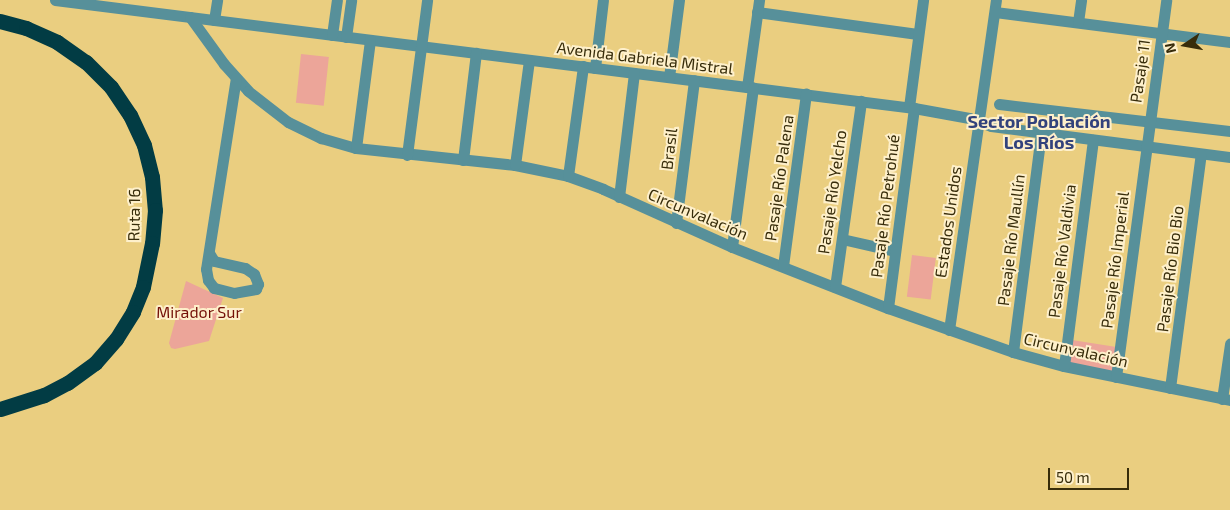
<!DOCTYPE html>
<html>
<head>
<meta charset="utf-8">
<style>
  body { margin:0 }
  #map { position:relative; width:1230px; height:510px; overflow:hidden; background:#eace80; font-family:"Exo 2",sans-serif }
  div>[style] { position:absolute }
  .green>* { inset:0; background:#eca599; transform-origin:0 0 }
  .minor>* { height:11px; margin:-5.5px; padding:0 5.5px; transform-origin:5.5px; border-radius:5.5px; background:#57909a }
  .highway>* { height:15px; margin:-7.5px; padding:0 7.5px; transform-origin:7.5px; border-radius:7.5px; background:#023c44 }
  span { translate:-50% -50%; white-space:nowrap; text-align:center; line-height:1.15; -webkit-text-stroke:4px #fef0cb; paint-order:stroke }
  .street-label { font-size:16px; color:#372c0a }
  .park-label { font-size:16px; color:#741008 }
  .neighbourhood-label { font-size:18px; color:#32427c; font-weight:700 }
  .north { position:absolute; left:1160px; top:20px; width:50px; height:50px; -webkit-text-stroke:4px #fef0cb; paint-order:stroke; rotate:258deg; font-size:14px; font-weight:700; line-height:20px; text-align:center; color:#372c0a }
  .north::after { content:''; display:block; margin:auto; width:18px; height:22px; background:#372c0a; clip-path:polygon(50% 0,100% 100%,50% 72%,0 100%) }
  .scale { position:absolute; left:1048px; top:468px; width:81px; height:22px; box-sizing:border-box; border:2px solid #372c0a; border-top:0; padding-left:6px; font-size:15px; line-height:18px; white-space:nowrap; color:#372c0a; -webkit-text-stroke:4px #fef0cb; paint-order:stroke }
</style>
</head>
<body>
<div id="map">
  <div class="green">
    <i style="left:301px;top:54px;width:28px;height:49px;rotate:6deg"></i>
    <i style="left:912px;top:255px;width:24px;height:42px;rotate:7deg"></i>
    <i style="clip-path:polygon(186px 281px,223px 298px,209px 341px,175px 349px,171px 348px,169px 343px)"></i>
    <i style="left:1072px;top:340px;width:45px;height:25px;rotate:9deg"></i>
  </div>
  <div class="minor">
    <i style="left:55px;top:0;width:866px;rotate:7.17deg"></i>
    <i style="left:914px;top:108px;width:56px;rotate:10.3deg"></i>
    <i style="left:969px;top:118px;width:23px;rotate:20deg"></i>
    <i style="left:991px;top:126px;width:241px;rotate:7.4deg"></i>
    <i style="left:757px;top:12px;width:162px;rotate:7.8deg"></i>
    <i style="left:995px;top:12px;width:237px;rotate:7.3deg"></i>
    <i style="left:190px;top:17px;width:58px;rotate:54.1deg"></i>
    <i style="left:224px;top:64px;width:36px;rotate:48deg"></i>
    <i style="left:248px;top:91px;width:51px;rotate:37.8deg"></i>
    <i style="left:288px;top:122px;width:37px;rotate:26deg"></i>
    <i style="left:321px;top:138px;width:36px;rotate:16deg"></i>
    <i style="left:356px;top:148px;width:160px;rotate:6.1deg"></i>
    <i style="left:515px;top:165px;width:54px;rotate:11.7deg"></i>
    <i style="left:568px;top:176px;width:37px;rotate:20deg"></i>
    <i style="left:603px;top:189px;width:141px;rotate:24.2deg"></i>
    <i style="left:732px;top:247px;width:168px;rotate:21.4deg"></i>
    <i style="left:888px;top:308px;width:133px;rotate:19.4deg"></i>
    <i style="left:1013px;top:352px;width:53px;rotate:15.4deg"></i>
    <i style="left:1064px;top:366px;width:169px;rotate:11.6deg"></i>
    <i style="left:214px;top:20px;width:20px;rotate:-81deg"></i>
    <i style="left:1078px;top:22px;width:22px;rotate:-82deg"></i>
    <i style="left:332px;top:35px;width:35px;rotate:-82deg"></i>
    <i style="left:346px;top:37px;width:37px;rotate:-82deg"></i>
    <i style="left:595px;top:68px;width:68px;rotate:-83.3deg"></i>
    <i style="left:669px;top:77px;width:78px;rotate:-82.6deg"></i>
    <i style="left:747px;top:87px;width:88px;rotate:-82.1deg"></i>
    <i style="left:999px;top:104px;width:233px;rotate:6.7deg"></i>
    <i style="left:909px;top:107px;width:108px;rotate:-82.5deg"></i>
    <i style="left:356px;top:148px;width:109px;rotate:-82.6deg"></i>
    <i style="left:407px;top:155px;width:156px;rotate:-82.6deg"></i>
    <i style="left:463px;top:160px;width:108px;rotate:-83.1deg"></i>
    <i style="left:515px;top:165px;width:106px;rotate:-82.4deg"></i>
    <i style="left:568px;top:176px;width:111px;rotate:-82.2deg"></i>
    <i style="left:619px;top:197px;width:125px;rotate:-83.1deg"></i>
    <i style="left:676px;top:223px;width:144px;rotate:-82.8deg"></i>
    <i style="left:842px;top:239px;width:54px;rotate:12.8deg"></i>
    <i style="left:732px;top:247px;width:161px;rotate:-82.5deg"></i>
    <i style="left:209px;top:253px;width:9px;rotate:58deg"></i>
    <i style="left:214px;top:261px;width:32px;rotate:13deg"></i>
    <i style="left:245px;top:268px;width:11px;rotate:34deg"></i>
    <i style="left:254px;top:274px;width:11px;rotate:68deg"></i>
    <i style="left:258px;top:284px;width:5px;rotate:112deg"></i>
    <i style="left:256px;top:289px;width:22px;rotate:170deg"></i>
    <i style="left:234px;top:293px;width:21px;rotate:-166deg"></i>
    <i style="left:214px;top:288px;width:10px;rotate:-127deg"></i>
    <i style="left:208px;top:280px;width:11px;rotate:-100deg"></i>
    <i style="left:206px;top:269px;width:193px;rotate:-81.1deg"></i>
    <i style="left:783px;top:266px;width:174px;rotate:-82.4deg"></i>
    <i style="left:835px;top:287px;width:188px;rotate:-82deg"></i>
    <i style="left:888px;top:308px;width:202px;rotate:-82.6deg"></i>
    <i style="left:949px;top:330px;width:333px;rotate:-81.9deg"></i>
    <i style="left:1013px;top:352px;width:221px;rotate:-82.7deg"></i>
    <i style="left:1064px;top:366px;width:228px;rotate:-82.7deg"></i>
    <i style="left:1116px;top:377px;width:380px;rotate:-82.4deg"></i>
    <i style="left:1170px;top:388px;width:236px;rotate:-82.5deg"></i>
    <i style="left:1222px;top:399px;width:56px;rotate:-81.7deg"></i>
  </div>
  <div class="highway">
    <i style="left:0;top:21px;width:27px;rotate:15deg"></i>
    <i style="left:26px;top:28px;width:34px;rotate:24deg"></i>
    <i style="left:57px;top:42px;width:35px;rotate:35deg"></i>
    <i style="left:86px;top:62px;width:35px;rotate:45deg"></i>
    <i style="left:111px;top:87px;width:34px;rotate:56deg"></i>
    <i style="left:130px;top:115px;width:33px;rotate:65deg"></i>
    <i style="left:144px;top:145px;width:33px;rotate:76deg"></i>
    <i style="left:152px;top:177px;width:33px;rotate:85deg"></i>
    <i style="left:155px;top:210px;width:33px;rotate:95deg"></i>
    <i style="left:152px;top:243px;width:45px;rotate:101.6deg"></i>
    <i style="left:143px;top:287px;width:27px;rotate:112deg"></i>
    <i style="left:133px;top:312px;width:32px;rotate:122deg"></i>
    <i style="left:116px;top:339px;width:32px;rotate:131deg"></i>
    <i style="left:95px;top:363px;width:34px;rotate:144deg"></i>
    <i style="left:67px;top:383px;width:26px;rotate:152deg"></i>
    <i style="left:44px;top:395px;width:46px;rotate:162.3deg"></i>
  </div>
  <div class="street-label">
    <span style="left:645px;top:58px;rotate:7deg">Avenida Gabriela Mistral</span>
    <span style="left:1140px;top:71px;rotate:-82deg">Pasaje 11</span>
    <span style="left:669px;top:149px;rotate:-83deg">Brasil</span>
    <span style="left:779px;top:178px;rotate:-82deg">Pasaje Río Palena</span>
    <span style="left:832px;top:192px;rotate:-82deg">Pasaje Río Yelcho</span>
    <span style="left:885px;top:206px;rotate:-83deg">Pasaje Río Petrohué</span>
    <span style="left:698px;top:214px;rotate:23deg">Circunvalación</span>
    <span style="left:134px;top:215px;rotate:-89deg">Ruta 16</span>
    <span style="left:948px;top:222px;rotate:-82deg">Estados Unidos</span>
    <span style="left:1011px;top:240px;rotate:-83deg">Pasaje Río Maullín</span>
    <span style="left:1062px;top:251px;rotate:-83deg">Pasaje Río Valdivia</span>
    <span style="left:1115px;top:260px;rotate:-83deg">Pasaje Río Imperial</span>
    <span style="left:1170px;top:269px;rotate:-83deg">Pasaje Río Bio Bio</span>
    <span style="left:1076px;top:350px;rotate:13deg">Circunvalación</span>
  </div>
  <div class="park-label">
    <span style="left:199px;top:312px">Mirador Sur</span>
  </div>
  <div class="neighbourhood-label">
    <span style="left:1039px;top:132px">Sector Población<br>Los Ríos</span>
  </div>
  <div class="north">N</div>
  <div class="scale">50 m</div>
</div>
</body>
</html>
